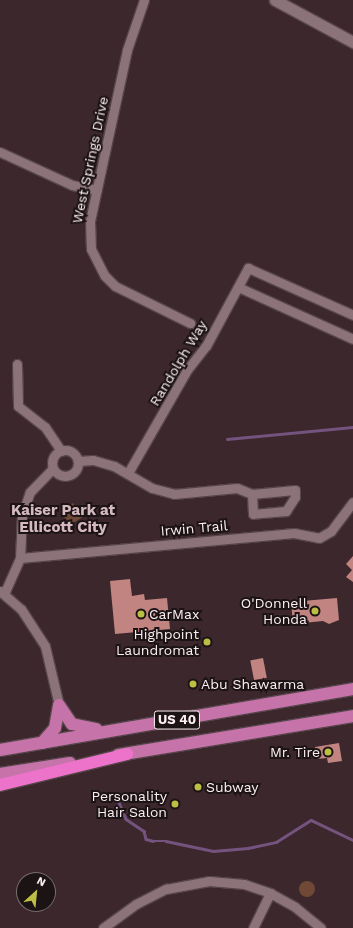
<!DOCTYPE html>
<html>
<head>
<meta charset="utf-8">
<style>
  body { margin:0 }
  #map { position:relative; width:353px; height:928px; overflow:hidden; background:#3b272c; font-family:"Work Sans",sans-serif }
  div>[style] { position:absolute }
  .green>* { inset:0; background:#6f4836; transform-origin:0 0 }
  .round { border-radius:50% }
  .stream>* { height:2.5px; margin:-1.25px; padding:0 1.25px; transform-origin:1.25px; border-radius:1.25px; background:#74547f }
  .building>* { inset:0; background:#c28480; transform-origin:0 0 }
  .roads { filter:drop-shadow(1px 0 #56454a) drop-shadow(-1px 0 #56454a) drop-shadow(0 1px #56454a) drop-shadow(0 -1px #56454a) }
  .minor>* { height:9px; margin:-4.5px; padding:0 4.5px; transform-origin:4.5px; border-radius:4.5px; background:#8b7379 }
  .minor>.ring { margin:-4.5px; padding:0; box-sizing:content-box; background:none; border:9px solid #8b7379; border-radius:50% }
  .tertiary>* { height:11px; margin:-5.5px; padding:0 5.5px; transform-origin:5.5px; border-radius:5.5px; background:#8b7379 }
  .primary>* { height:12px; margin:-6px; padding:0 6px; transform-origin:6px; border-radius:6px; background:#c573a9 }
  .motorway>* { height:12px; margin:-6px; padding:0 6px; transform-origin:6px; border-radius:6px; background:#ec73c9 }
  .dots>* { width:11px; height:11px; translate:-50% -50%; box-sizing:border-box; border:2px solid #1c1315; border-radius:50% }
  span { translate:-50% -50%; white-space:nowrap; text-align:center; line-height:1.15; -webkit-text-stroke:4px #1c1315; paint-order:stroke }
  .shield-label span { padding:1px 3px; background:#1c1315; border:1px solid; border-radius:3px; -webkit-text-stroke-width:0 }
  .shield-label { font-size:13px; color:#fceef2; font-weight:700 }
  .street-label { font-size:14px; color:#fceef2 }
  .poi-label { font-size:14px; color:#fceef2 }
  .right { translate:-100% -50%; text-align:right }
  .left { translate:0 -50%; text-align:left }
  .neighbourhood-label { font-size:15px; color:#d4b9c0; font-weight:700 }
  .north { position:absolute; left:16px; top:872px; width:40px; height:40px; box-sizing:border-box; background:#1c1315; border:1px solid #766b6d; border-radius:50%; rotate:27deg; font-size:11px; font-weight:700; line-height:16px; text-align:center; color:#fceef2 }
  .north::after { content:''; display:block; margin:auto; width:14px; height:18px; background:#bcbf43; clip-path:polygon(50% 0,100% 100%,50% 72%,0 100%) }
</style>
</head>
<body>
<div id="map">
  <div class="green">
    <i style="left:73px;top:503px;width:17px;height:15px;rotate:57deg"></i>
    <i class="round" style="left:299px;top:881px;width:16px;height:16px"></i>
  </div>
  <div class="stream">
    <i style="left:227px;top:439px;width:127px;rotate:-5.4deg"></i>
    <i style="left:115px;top:793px;width:28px;rotate:67deg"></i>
    <i style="left:126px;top:819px;width:22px;rotate:34deg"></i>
    <i style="left:144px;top:831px;width:8px;rotate:76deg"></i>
    <i style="left:146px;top:839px;width:7px;rotate:16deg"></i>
    <i style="left:153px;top:841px;width:13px"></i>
    <i style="left:166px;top:841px;width:48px;rotate:12deg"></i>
    <i style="left:213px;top:851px;width:35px;rotate:-5deg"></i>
    <i style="left:248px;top:848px;width:29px;rotate:-12deg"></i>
    <i style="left:276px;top:842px;width:41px;rotate:-32.2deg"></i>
    <i style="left:311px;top:820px;width:47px;rotate:25.5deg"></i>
  </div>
  <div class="building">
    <i style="clip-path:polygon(353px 556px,353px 582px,346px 577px,352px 570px,346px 564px)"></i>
    <i style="clip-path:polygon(130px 579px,132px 596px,144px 594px,145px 600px,167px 598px,170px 629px,115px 634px,110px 581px)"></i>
    <i style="clip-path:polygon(337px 598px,339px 620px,329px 624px,323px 621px,293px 624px,291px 602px)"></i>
    <i style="left:263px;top:658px;width:20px;height:13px;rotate:79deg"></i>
    <i style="clip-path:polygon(339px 743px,342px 761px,328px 763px,327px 758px,317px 759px,315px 747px)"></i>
  </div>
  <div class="roads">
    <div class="minor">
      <i style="left:144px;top:0;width:53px;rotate:108.8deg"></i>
      <i style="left:127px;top:50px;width:175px;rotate:102.2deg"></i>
      <i style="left:90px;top:221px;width:28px;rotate:88deg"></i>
      <i style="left:91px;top:249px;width:30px;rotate:63deg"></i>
      <i style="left:105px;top:276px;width:14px;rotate:45deg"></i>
      <i style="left:115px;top:286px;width:84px;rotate:26.3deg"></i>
      <i style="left:0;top:152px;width:79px;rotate:24.6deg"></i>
      <i style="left:72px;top:185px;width:25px;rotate:11deg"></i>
      <i style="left:238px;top:287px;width:126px;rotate:24.3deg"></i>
      <i style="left:17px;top:364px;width:42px;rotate:88.6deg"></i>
      <i style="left:18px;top:406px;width:34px;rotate:38deg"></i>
      <i style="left:45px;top:427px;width:29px;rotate:56deg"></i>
      <i class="ring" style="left:52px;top:450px;width:17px;height:17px"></i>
      <i style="left:78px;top:461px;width:15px;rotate:-4deg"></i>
      <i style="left:93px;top:460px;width:22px;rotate:16deg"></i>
      <i style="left:114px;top:466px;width:44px;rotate:30.1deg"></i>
      <i style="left:152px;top:488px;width:23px;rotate:15deg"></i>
      <i style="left:174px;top:494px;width:63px;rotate:-5.4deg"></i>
      <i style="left:237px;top:488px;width:16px;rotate:22deg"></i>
      <i style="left:252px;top:494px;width:43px;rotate:-5.3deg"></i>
      <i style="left:295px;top:490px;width:7px;rotate:90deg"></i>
      <i style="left:295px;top:497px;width:17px;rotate:123deg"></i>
      <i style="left:286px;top:511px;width:33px;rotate:175deg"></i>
      <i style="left:253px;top:514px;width:20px;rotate:-93deg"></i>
      <i style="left:128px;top:473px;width:119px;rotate:-60.2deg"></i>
      <i style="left:187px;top:370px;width:31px;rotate:-52deg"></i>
      <i style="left:206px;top:346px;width:89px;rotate:-61.7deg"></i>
      <i style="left:248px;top:268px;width:115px;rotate:24.1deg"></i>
      <i style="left:20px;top:558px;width:275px;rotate:-5.2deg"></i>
      <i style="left:294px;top:533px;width:25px;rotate:11deg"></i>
      <i style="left:319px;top:538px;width:14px;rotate:-30deg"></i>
      <i style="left:331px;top:531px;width:36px;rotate:-53deg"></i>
      <i style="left:0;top:591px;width:28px;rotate:41deg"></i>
      <i style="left:21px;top:609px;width:44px;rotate:57deg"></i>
      <i style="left:45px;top:646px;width:61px;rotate:76.7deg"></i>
      <i style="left:4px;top:594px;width:39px;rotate:-66deg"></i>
      <i style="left:20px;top:558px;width:42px;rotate:-87.3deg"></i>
      <i style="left:22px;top:516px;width:25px;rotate:-72deg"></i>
      <i style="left:30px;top:492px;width:33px;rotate:-46deg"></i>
      <i style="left:103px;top:928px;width:41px;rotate:-36deg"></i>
      <i style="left:136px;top:904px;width:34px;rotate:-27deg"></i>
      <i style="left:166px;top:889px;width:44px;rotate:-10.5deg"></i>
      <i style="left:209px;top:881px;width:35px;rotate:5deg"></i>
      <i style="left:244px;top:884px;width:28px;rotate:19deg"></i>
      <i style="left:270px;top:893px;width:29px;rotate:29deg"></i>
      <i style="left:295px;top:907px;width:33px;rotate:39deg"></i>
      <i style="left:253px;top:928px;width:39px;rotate:-64deg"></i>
    </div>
    <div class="tertiary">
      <i style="left:275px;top:0;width:89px;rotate:28.3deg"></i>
    </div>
    <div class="primary">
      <i style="left:59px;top:705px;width:23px;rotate:56deg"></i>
      <i style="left:72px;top:724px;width:25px;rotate:12deg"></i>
      <i style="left:42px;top:743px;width:20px;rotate:-49deg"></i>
      <i style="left:55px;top:728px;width:22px;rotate:-80deg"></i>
      <i style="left:0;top:750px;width:358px;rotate:-9.8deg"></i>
      <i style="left:118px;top:755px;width:238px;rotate:-9.4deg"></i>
      <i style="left:0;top:774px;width:71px;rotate:-8.9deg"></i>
    </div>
    <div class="motorway">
      <i style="left:0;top:785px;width:131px;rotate:-13.7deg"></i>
    </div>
  </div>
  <div class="dots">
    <i style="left:315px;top:611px;background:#bcbf43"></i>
    <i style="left:141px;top:614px;background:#bcbf43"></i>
    <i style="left:207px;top:642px;background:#bcbf43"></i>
    <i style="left:193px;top:684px;background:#bcbf43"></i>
    <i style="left:328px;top:752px;background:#bcbf43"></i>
    <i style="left:198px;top:787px;background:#bcbf43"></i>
    <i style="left:175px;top:804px;background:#bcbf43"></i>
  </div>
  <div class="shield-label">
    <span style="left:177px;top:720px">US 40</span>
  </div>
  <div class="street-label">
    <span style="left:90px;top:160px;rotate:-78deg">West Springs Drive</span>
    <span style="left:178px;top:363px;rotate:-59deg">Randolph Way</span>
    <span style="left:194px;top:528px;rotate:-5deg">Irwin Trail</span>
  </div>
  <div class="poi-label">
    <span class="right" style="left:307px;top:611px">O'Donnell<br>Honda</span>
    <span class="left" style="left:149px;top:614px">CarMax</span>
    <span class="right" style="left:199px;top:642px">Highpoint<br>Laundromat</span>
    <span class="left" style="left:201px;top:684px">Abu Shawarma</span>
    <span class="right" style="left:320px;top:752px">Mr. Tire</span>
    <span class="left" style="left:206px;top:787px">Subway</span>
    <span class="right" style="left:167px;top:804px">Personality<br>Hair Salon</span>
  </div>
  <div class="neighbourhood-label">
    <span style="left:63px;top:519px">Kaiser Park at<br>Ellicott City</span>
  </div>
  <div class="north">N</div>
</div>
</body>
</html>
